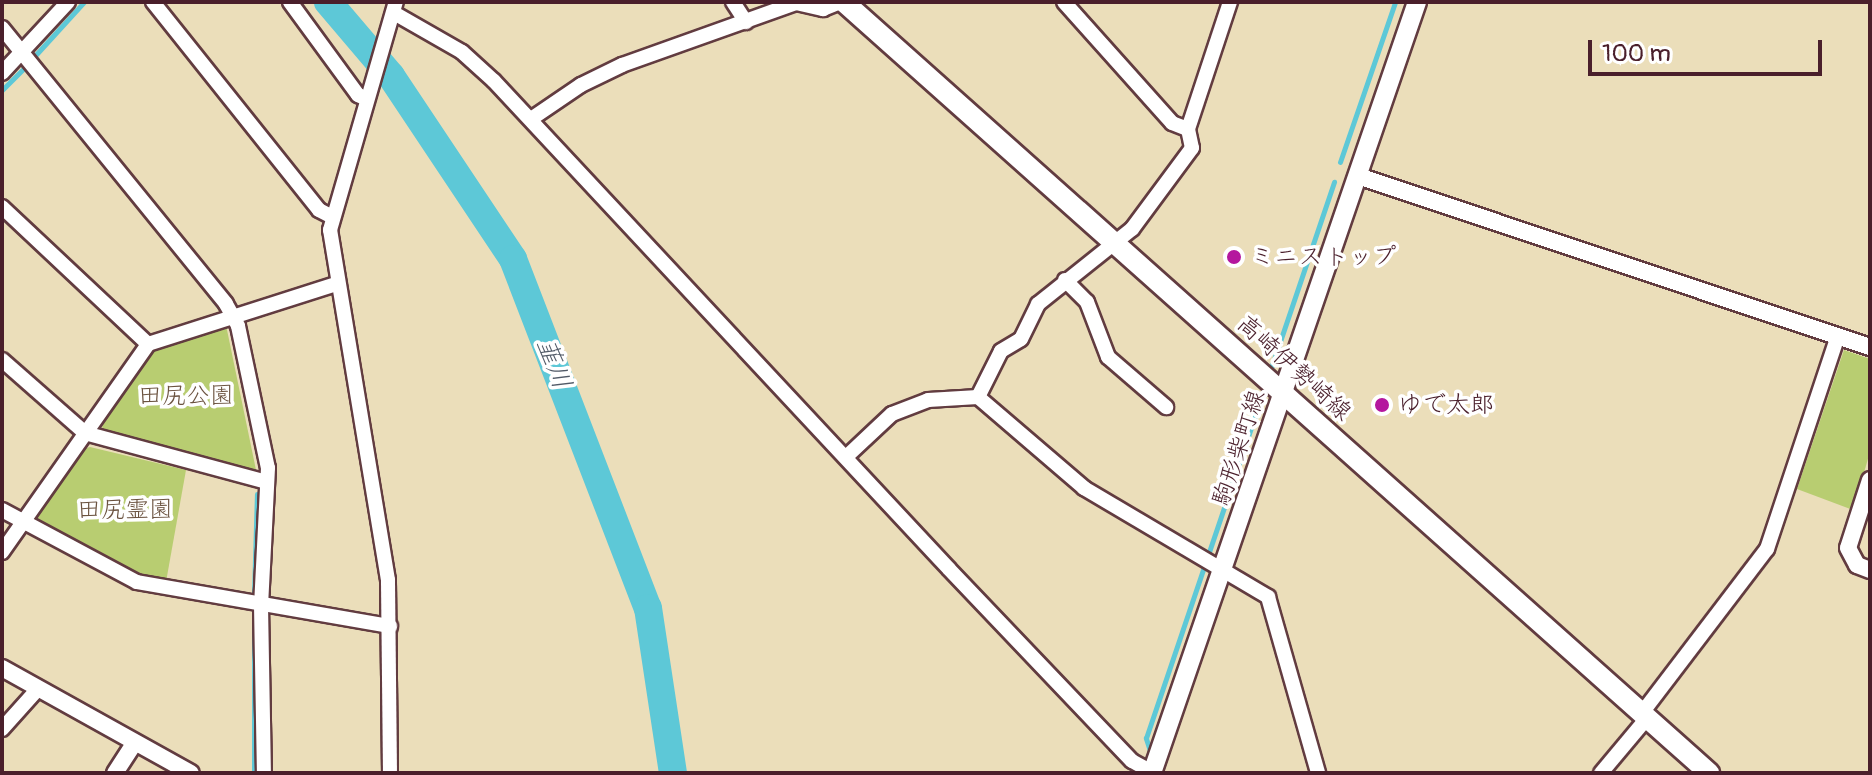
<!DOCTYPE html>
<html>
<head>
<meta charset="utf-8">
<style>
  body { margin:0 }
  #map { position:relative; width:1872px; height:775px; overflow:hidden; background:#ebdeba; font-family:Pangolin,"Klee One",sans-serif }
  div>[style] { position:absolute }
  .green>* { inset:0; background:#b8cd71 }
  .stream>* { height:5px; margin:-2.5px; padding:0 2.5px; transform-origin:2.5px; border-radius:2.5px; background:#5dc8d7 }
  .river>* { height:28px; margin:-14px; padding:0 14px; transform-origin:14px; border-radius:14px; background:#5dc8d7 }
  .roads { filter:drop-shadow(2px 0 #623c40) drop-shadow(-2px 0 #623c40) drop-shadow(0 2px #623c40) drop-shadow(0 -2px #623c40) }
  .minor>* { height:14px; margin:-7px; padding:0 7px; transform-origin:7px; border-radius:7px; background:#fff }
  .tertiary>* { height:16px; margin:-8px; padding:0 8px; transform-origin:8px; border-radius:8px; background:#fff }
  .secondary>* { height:18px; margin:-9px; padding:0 9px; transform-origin:9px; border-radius:9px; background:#fff }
  .primary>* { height:20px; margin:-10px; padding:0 10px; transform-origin:10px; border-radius:10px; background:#fff }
  .dots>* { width:22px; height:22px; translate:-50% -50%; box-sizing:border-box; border:4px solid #fff; border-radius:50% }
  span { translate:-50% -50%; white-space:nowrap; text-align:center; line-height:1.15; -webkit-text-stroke:7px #fff; paint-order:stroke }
  .poi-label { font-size:24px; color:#4a1f2b }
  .left { translate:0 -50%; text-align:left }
  .street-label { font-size:24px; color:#4a1f2b }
  .park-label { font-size:24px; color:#6b5340 }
  .water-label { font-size:26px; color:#515a67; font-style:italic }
  .frame { position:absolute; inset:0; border:4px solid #4a1f2b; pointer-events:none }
  .scale { position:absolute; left:1588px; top:40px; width:234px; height:36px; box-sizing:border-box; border:4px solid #4a1f2b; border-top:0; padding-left:10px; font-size:24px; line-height:28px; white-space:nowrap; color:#4a1f2b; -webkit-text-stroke:6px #fff; paint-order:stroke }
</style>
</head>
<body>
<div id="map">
  <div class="green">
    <i style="clip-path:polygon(226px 325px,256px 470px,103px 433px,102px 423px,157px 347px)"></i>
    <i style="clip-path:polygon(1844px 350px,1870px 359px,1870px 452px,1853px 510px,1797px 489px)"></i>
    <i style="clip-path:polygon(90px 447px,186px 470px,166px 582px,140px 577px,38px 525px,36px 517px,83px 449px)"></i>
  </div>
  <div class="stream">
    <i style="left:31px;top:60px;width:79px;rotate:-47.6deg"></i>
    <i style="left:2px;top:90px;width:34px;rotate:-45deg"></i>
    <i style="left:1340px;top:162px;width:169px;rotate:-71deg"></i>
    <i style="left:208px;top:293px;width:19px;rotate:51deg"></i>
    <i style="left:1269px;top:374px;width:203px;rotate:-71.3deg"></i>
    <i style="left:254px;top:593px;width:99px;rotate:-88.3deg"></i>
    <i style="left:254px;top:616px;width:157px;rotate:90deg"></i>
    <i style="left:1152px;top:757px;width:20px;rotate:-108deg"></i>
    <i style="left:1146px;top:738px;width:375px;rotate:-71.3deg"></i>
  </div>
  <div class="river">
    <i style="left:328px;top:2px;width:97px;rotate:49.6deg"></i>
    <i style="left:391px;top:76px;width:220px;rotate:56.3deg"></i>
    <i style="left:513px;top:259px;width:374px;rotate:68.9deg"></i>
    <i style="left:648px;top:608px;width:167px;rotate:81.4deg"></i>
  </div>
  <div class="roads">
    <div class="minor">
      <i style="left:153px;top:2px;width:266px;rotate:51.4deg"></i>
      <i style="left:319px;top:210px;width:13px;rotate:27deg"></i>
      <i style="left:290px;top:2px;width:115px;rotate:53.8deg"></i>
      <i style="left:358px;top:95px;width:10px;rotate:24deg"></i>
      <i style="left:733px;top:2px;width:24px;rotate:57deg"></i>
      <i style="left:1064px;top:2px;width:162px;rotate:48.2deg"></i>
      <i style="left:1172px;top:123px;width:17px;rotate:21deg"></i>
      <i style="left:394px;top:13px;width:78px;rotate:29.8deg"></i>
      <i style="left:462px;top:52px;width:43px;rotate:42.2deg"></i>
      <i style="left:494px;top:81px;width:667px;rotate:47deg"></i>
      <i style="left:949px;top:569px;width:265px;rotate:46.4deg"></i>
      <i style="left:1132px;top:761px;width:23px;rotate:29deg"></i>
      <i style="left:2px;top:28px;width:355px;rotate:50.9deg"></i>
      <i style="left:226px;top:304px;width:25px;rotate:61deg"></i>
      <i style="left:238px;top:326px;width:145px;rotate:78.1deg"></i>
      <i style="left:268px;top:468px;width:137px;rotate:92.9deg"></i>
      <i style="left:261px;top:605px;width:168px;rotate:89deg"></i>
      <i style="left:2px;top:73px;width:97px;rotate:-47.1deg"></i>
      <i style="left:531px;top:119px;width:60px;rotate:-34.2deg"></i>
      <i style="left:581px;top:85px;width:46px;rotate:-26deg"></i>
      <i style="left:622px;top:65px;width:185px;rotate:-19.6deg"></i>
      <i style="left:796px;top:3px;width:28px;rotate:13deg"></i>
      <i style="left:823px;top:9px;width:18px;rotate:-22deg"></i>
      <i style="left:2px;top:207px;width:200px;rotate:43.2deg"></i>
      <i style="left:1065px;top:280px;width:31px;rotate:45deg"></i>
      <i style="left:1087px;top:302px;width:59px;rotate:69.1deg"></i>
      <i style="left:1108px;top:357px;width:77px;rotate:40.8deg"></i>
      <i style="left:2px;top:360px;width:111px;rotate:41.3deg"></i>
      <i style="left:85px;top:433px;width:188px;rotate:15.1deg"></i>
      <i style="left:978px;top:397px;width:51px;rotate:-63.4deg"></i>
      <i style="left:1001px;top:351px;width:23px;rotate:-31deg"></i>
      <i style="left:1021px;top:339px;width:39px;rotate:-64deg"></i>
      <i style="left:1038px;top:304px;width:120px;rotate:-38.6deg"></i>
      <i style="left:1132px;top:229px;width:101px;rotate:-53.5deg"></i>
      <i style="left:1192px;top:148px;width:19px;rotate:-102deg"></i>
      <i style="left:1188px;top:129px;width:134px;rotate:-71.7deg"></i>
      <i style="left:846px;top:457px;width:63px;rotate:-43.1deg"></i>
      <i style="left:892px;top:414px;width:39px;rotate:-21deg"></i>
      <i style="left:928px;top:400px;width:50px;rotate:-3.4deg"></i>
      <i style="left:978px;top:397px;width:140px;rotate:40.6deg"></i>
      <i style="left:1084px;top:488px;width:214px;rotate:30.6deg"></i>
      <i style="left:1268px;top:597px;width:183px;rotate:74.1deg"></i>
      <i style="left:2px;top:510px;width:153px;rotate:28.1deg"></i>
      <i style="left:137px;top:582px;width:257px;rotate:9.9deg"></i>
      <i style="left:2px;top:552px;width:254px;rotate:-54.9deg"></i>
      <i style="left:148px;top:344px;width:197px;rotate:-17.7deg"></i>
      <i style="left:1642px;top:713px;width:206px;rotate:-52.7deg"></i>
      <i style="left:1767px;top:549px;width:225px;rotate:-71.6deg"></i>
      <i style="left:2px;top:729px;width:52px;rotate:-48.1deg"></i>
      <i style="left:390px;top:773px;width:193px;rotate:-90.6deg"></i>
      <i style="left:388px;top:580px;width:355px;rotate:-99.4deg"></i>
      <i style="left:330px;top:230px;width:237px;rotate:-73.9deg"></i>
      <i style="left:1601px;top:773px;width:72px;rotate:-50.1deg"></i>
    </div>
    <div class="tertiary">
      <i style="left:1358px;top:176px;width:540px;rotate:18.47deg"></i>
      <i style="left:1870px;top:480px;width:71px;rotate:107.9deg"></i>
      <i style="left:1848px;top:548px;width:19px;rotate:62deg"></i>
      <i style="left:1857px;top:565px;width:14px;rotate:21deg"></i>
      <i style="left:2px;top:668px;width:216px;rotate:29.1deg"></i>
      <i style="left:115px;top:773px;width:35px;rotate:-57deg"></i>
    </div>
    <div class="secondary">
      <i style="left:1152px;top:773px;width:815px;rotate:-71.03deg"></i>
    </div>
    <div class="primary">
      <i style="left:844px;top:2px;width:1159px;rotate:41.71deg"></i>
    </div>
  </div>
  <div class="dots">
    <i style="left:1234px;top:257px;background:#b5179e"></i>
    <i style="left:1382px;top:405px;background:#b5179e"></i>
  </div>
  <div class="poi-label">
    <span class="left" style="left:1250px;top:257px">ミニストップ</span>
    <span class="left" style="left:1398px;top:405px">ゆで太郎</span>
  </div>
  <div class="street-label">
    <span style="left:1294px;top:368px;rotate:42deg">高崎伊勢崎線</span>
    <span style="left:1239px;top:448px;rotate:-72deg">駒形柴町線</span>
  </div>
  <div class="park-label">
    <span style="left:186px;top:396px">田尻公園</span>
    <span style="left:125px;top:510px">田尻霊園</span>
  </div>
  <div class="water-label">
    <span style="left:553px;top:364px;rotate:69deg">韮川</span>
  </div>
  <div class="frame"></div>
  <div class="scale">100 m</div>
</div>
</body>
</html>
